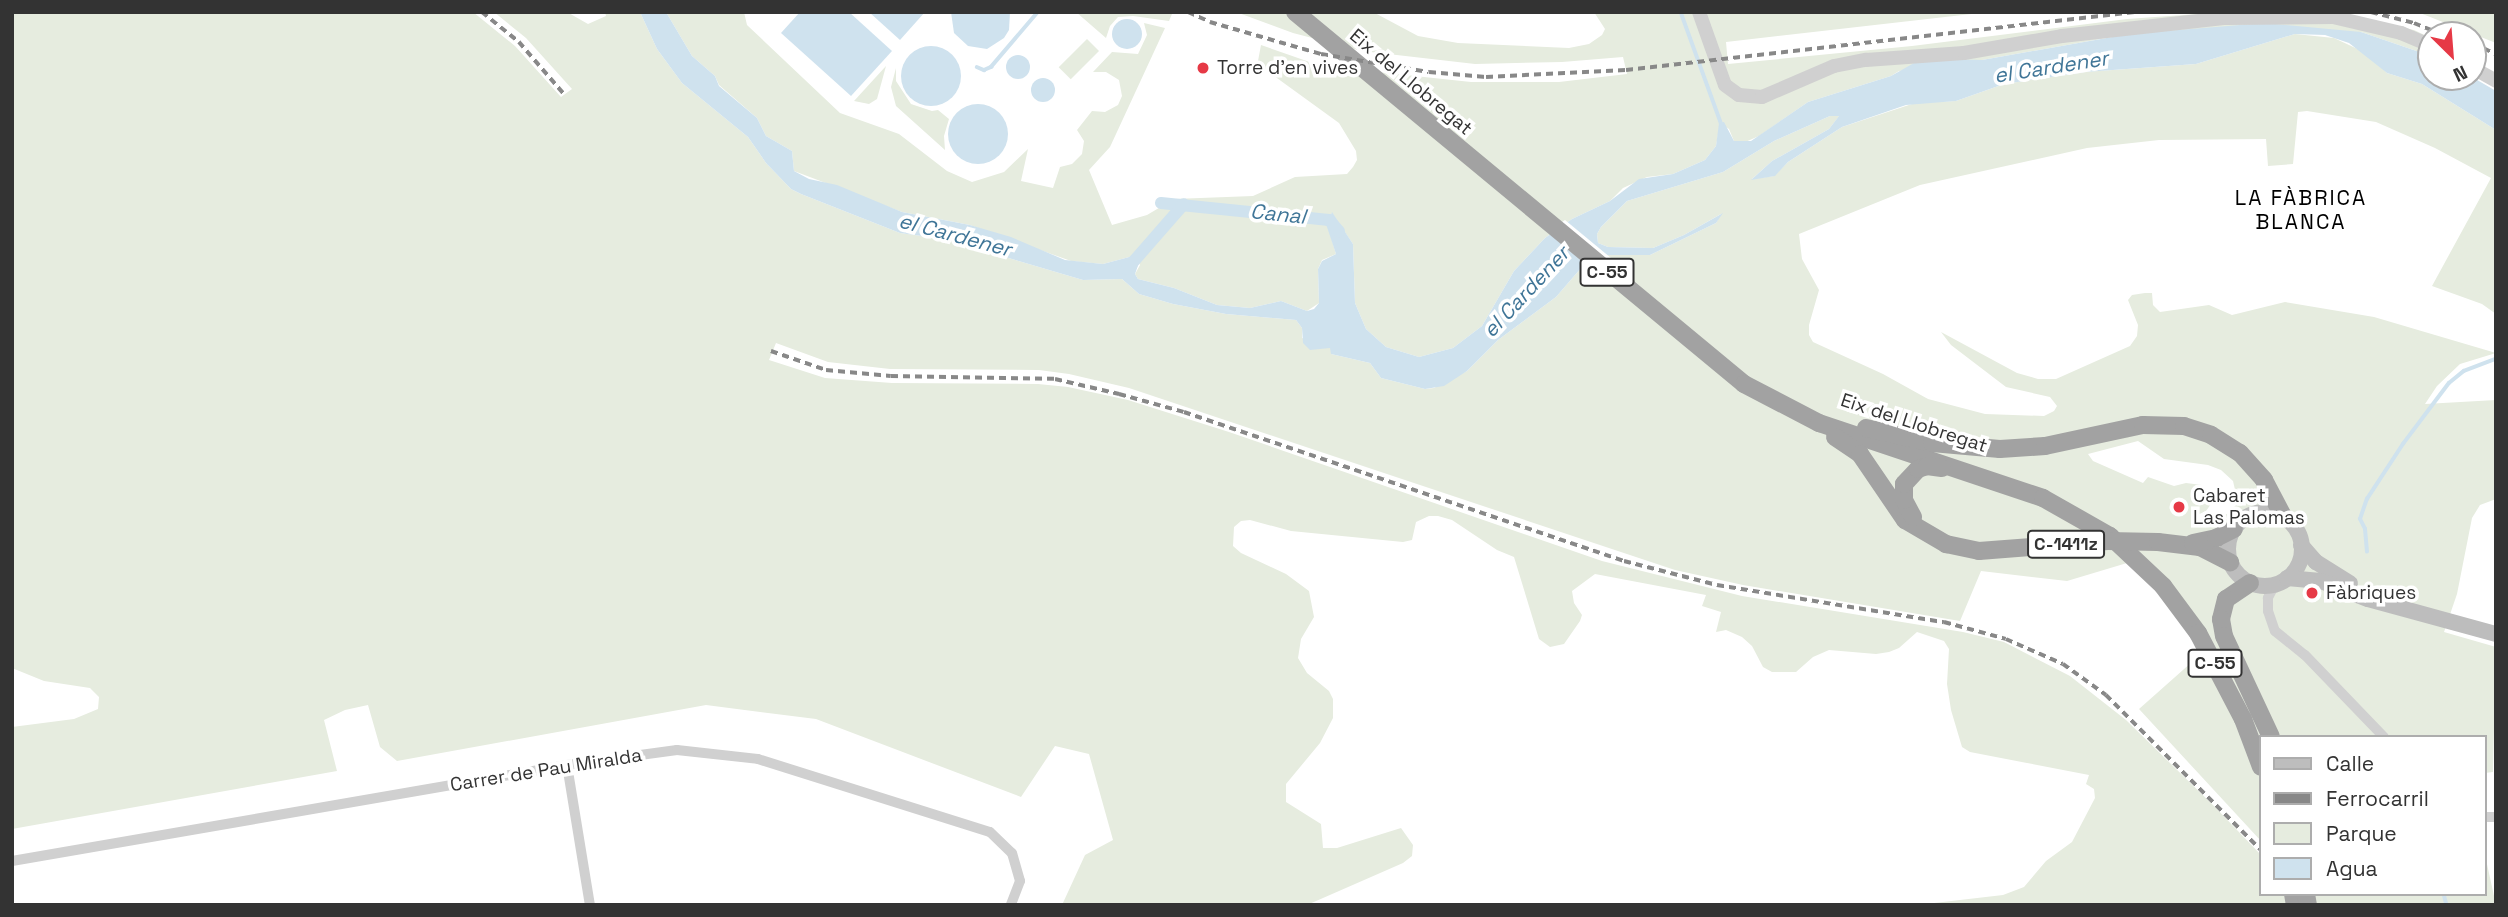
<!DOCTYPE html>
<html>
<head>
<meta charset="utf-8">
<style>
  body { margin:0 }
  #map { position:relative; width:2508px; height:917px; overflow:hidden; background:#fff; font-family:"Space Grotesk",sans-serif }
  div>[style] { position:absolute }
  .green>* { inset:0; background:#e6ecdf; transform-origin:0 0 }
  .water>* { inset:0; background:#cfe2ee }
  .round { border-radius:50% }
  .pier>* { inset:0; background:#fff }
  .stream>* { height:3.5px; margin:-1.75px; padding:0 1.75px; transform-origin:1.75px; border-radius:1.75px; background:#cfe2ee }
  .canal>* { height:12px; margin:-6px; padding:0 6px; transform-origin:6px; border-radius:6px; background:#cfe2ee }
  .minor>* { height:10px; margin:-5px; padding:0 5px; transform-origin:5px; border-radius:5px; background:#d0d0d0 }
  .tertiary>* { height:14px; margin:-7px; padding:0 7px; transform-origin:7px; border-radius:7px; background:#d0d0d0 }
  .secondary>* { height:16px; margin:-8px; padding:0 8px; transform-origin:8px; border-radius:8px; background:#bdbdbd }
  .secondary>.ring { margin:-8px; padding:0; box-sizing:content-box; background:none; border:16px solid #bdbdbd; border-radius:50% }
  .trunk>* { height:18px; margin:-9px; padding:0 9px; transform-origin:9px; border-radius:9px; background:#a2a2a2 }
  .rail>* { height:3.5px; margin-top:-1.75px; transform-origin:0; background:repeating-linear-gradient(90deg,#888 0 7px,transparent 0 12px) }
  .dots>* { width:19px; height:19px; translate:-50% -50%; box-sizing:border-box; border:4px solid #fff; border-radius:50% }
  span { translate:-50% -50%; white-space:nowrap; text-align:center; line-height:1.15; -webkit-text-stroke:7px #fff; paint-order:stroke }
  .shield-label span { padding:2px 5px; background:#fff; border:2px solid; border-radius:5px; -webkit-text-stroke-width:0 }
  .shield-label { font-size:18px; color:#333; font-weight:700 }
  .poi-label { font-size:19px; color:#333 }
  .left { translate:0 -50%; text-align:left }
  .street-label { font-size:19px; color:#333 }
  .water-label { font-size:21px; color:#3f7597; font-style:italic }
  .neighbourhood-label { font-size:21px; color:#000; letter-spacing:2px }
  .frame { position:absolute; inset:0; border:14px solid #333; pointer-events:none }
  .legend { position:absolute; left:2259px; top:735px; width:228px; height:161px; box-sizing:border-box; background:#fff; border:2px solid #adadad; margin:0; padding:9px 12px; list-style:none; font-size:21px; color:#333 }
  .legend li { display:flex; align-items:center; gap:14px; height:35px }
  .legend b { width:35px; border:2px solid #adadad }
  .north { position:absolute; left:2417px; top:21px; width:70px; height:70px; box-sizing:border-box; background:#fff; border:2px solid #adadad; border-radius:50%; rotate:155deg; font-size:19px; font-weight:700; line-height:28px; text-align:center; color:#333 }
  .north::after { content:''; display:block; margin:auto; width:24px; height:32px; background:#e63946; clip-path:polygon(50% 0,100% 100%,50% 72%,0 100%) }
</style>
</head>
<body>
<div id="map">
  <div class="green">
    <i style="clip-path:polygon(evenodd,12px 12px,473px 12px,515px 46px,561px 97px,572px 89px,526px 38px,494px 12px,567px 12px,588px 24px,606px 16px,605px 12px,640px 12px,657px 49px,682px 83px,748px 137px,766px 163px,791px 189px,801px 194px,900px 233px,980px 244px,1005px 257px,1083px 280px,1122px 279px,1139px 294px,1173px 304px,1226px 314px,1296px 320px,1302px 328px,1302px 338px,1331px 348px,1331px 354px,1370px 363px,1381px 378px,1425px 389px,1434px 388px,1467px 371px,1498px 340px,1556px 297px,1588px 260px,1604px 255px,1650px 255px,1716px 223px,1721px 214px,1684px 235px,1653px 248px,1608px 247px,1598px 243px,1597px 234px,1601px 227px,1627px 201px,1723px 172px,1774px 141px,1830px 116px,1840px 115px,1829px 129px,1772px 161px,1752px 179px,1774px 176px,1788px 162px,1842px 127px,1915px 103px,1956px 101px,2004px 84px,2085px 72px,2196px 64px,2295px 34px,2334px 38px,2364px 52px,2387px 73px,2422px 84px,2496px 130px,2496px 314px,2482px 304px,2432px 286px,2491px 178px,2435px 148px,2376px 122px,2307px 111px,2298px 112px,2293px 164px,2268px 166px,2266px 139px,2159px 140px,2087px 148px,1920px 185px,1799px 234px,1802px 259px,1819px 290px,1809px 325px,1809px 335px,1813px 342px,1883px 374px,1928px 399px,1985px 414px,2044px 416px,2054px 411px,2057px 406px,2050px 397px,2006px 387px,1951px 345px,1941px 332px,2017px 373px,2038px 379px,2056px 379px,2130px 346px,2137px 336px,2138px 325px,2128px 300px,2132px 295px,2145px 293px,2152px 293px,2153px 305px,2160px 312px,2209px 305px,2232px 315px,2285px 302px,2374px 317px,2496px 353px,2460px 364px,2437px 386px,2425px 404px,2496px 400px,2496px 499px,2480px 505px,2472px 518px,2457px 594px,2444px 632px,2496px 647px,2493px 772px,2485px 773px,2485px 737px,2261px 737px,2261px 841px,2139px 709px,2201px 654px,2178px 617px,2148px 580px,2127px 563px,2067px 581px,1981px 571px,1960px 621px,1743px 585px,1675px 570px,1129px 388px,1069px 374px,1039px 370px,890px 369px,828px 362px,776px 343px,769px 360px,825px 378px,892px 383px,1038px 384px,1068px 387px,1128px 400px,1229px 432px,1602px 561px,1742px 596px,1963px 632px,2004px 642px,2070px 676px,2126px 720px,2214px 806px,2261px 855px,2261px 894px,2485px 894px,2485px 855px,2496px 905px,1917px 905px,2003px 895px,2024px 887px,2046px 861px,2072px 842px,2095px 798px,2094px 789px,2086px 784px,2089px 775px,1970px 752px,1962px 747px,1951px 710px,1947px 684px,1949px 649px,1944px 641px,1917px 632px,1899px 648px,1889px 652px,1876px 654px,1829px 650px,1813px 657px,1796px 672px,1772px 672px,1763px 667px,1752px 646px,1742px 637px,1726px 630px,1716px 632px,1721px 612px,1702px 606px,1706px 595px,1595px 574px,1572px 591px,1574px 603px,1582px 615px,1580px 621px,1564px 644px,1550px 647px,1539px 639px,1514px 557px,1497px 550px,1452px 520px,1438px 516px,1429px 516px,1416px 522px,1412px 540px,1403px 542px,1291px 531px,1250px 520px,1241px 521px,1234px 527px,1233px 546px,1241px 553px,1286px 574px,1309px 591px,1314px 617px,1301px 639px,1298px 658px,1307px 673px,1329px 691px,1333px 699px,1333px 718px,1320px 743px,1286px 784px,1286px 802px,1321px 824px,1323px 848px,1337px 848px,1401px 828px,1413px 845px,1412px 856px,1403px 863px,1307px 905px,1062px 905px,1085px 855px,1113px 840px,1089px 754px,1055px 746px,1021px 797px,816px 719px,706px 705px,397px 761px,380px 747px,368px 705px,345px 710px,324px 720px,337px 771px,12px 829px,12px 727px,74px 719px,98px 709px,99px 697px,90px 688px,44px 681px,12px 668px,12px 12px,2138px 441px,2164px 459px,2208px 465px,2221px 470px,2233px 481px,2238px 503px,2227px 514px,2198px 526px,2195px 516px,2206px 511px,2211px 504px,2210px 496px,2202px 485px,2186px 483px,2174px 486px,2148px 477px,2143px 483px,2093px 461px,2088px 454px,2138px 441px)"></i>
    <i style="clip-path:polygon(666px 12px,744px 12px,747px 25px,840px 113px,899px 134px,947px 171px,972px 182px,1004px 172px,1028px 149px,1021px 181px,1053px 188px,1060px 167px,1072px 164px,1082px 154px,1084px 141px,1077px 130px,1092px 111px,1105px 112px,1118px 105px,1122px 96px,1119px 80px,1106px 72px,1093px 72px,1112px 52px,1138px 54px,1147px 35px,1144px 23px,1165px 28px,1110px 147px,1089px 170px,1112px 225px,1147px 215px,1174px 199px,1253px 196px,1295px 177px,1347px 174px,1353px 167px,1357px 160px,1356px 151px,1339px 123px,1263px 68px,1258px 61px,1261px 45px,1321px 66px,1471px 82px,1559px 82px,1627px 74px,1623px 57px,1562px 62px,1475px 64px,1362px 51px,1293px 33px,1236px 12px,1373px 12px,1418px 36px,1458px 43px,1569px 48px,1589px 44px,1602px 35px,1605px 29px,1594px 12px,1989px 12px,1726px 42px,1728px 64px,1912px 46px,2127px 19px,2226px 12px,2325px 12px,2414px 30px,2431px 38px,2431px 56px,2361px 32px,2129px 34px,1982px 60px,1899px 71px,1891px 76px,1808px 102px,1759px 136px,1743px 143px,1734px 141px,1729px 129px,1720px 123px,1716px 146px,1705px 160px,1673px 174px,1647px 177px,1623px 188px,1610px 201px,1572px 219px,1545px 238px,1514px 271px,1482px 326px,1453px 348px,1419px 357px,1386px 347px,1366px 329px,1355px 303px,1353px 244px,1332px 213px,1328px 227px,1336px 254px,1322px 260px,1318px 269px,1319px 303px,1307px 311px,1281px 301px,1250px 308px,1217px 305px,1174px 288px,1138px 279px,1135px 274px,1140px 265px,1137px 257px,1133px 256px,1103px 264px,1071px 261px,970px 225px,902px 212px,794px 171px,792px 151px,766px 136px,757px 118px,719px 85px,715px 76px,692px 56px)"></i>
    <i style="clip-path:polygon(1076px 12px,1168px 12px,1172px 14px,1169px 21px,1133px 16px,1118px 17px,1110px 26px,1106px 38px)"></i>
    <i style="clip-path:polygon(2419px 12px,2496px 12px,2496px 43px,2420px 13px)"></i>
    <i style="left:1087px;top:39px;width:17px;height:40px;rotate:45deg"></i>
    <i style="clip-path:polygon(886px 66px,877px 99px,869px 104px,854px 101px)"></i>
    <i style="clip-path:polygon(896px 68px,896px 81px,911px 104px,932px 111px,938px 110px,949px 119px,944px 136px,945px 150px,896px 106px,891px 87px)"></i>
  </div>
  <div class="water">
    <i style="clip-path:polygon(640px 12px,666px 12px,692px 56px,715px 76px,719px 86px,757px 118px,766px 136px,792px 151px,794px 171px,809px 179px,837px 185px,902px 212px,970px 225px,1011px 237px,1065px 260px,1103px 264px,1133px 256px,1140px 260px,1135px 274px,1138px 279px,1174px 288px,1217px 305px,1250px 308px,1281px 301px,1307px 311px,1314px 309px,1319px 303px,1318px 269px,1322px 261px,1336px 254px,1327px 227px,1332px 212px,1353px 244px,1355px 303px,1366px 329px,1386px 347px,1419px 357px,1453px 348px,1482px 326px,1514px 271px,1545px 238px,1572px 219px,1610px 201px,1639px 179px,1673px 174px,1705px 160px,1716px 146px,1719px 123px,1724px 122px,1734px 141px,1751px 141px,1808px 102px,1891px 76px,1914px 63px,1943px 59px,1982px 60px,2129px 34px,2265px 23px,2361px 32px,2431px 56px,2431px 77px,2472px 77px,2496px 91px,2496px 130px,2422px 84px,2387px 73px,2349px 43px,2325px 35px,2295px 34px,2196px 64px,2085px 72px,2004px 84px,1956px 101px,1906px 105px,1842px 127px,1788px 162px,1775px 176px,1751px 180px,1772px 161px,1829px 129px,1839px 116px,1830px 116px,1774px 141px,1723px 172px,1627px 201px,1601px 227px,1597px 234px,1598px 243px,1608px 247px,1653px 248px,1684px 235px,1723px 213px,1716px 223px,1650px 255px,1604px 255px,1588px 260px,1556px 297px,1498px 340px,1467px 371px,1444px 386px,1425px 389px,1381px 378px,1370px 363px,1331px 354px,1330px 348px,1310px 350px,1303px 343px,1302px 328px,1296px 320px,1226px 314px,1173px 304px,1139px 294px,1122px 279px,1083px 280px,1005px 257px,980px 244px,900px 233px,801px 194px,791px 189px,766px 163px,748px 137px,682px 83px,657px 49px)"></i>
    <i style="clip-path:polygon(800px 12px,849px 12px,892px 51px,851px 96px,781px 33px)"></i>
    <i style="clip-path:polygon(869px 12px,925px 12px,900px 40px)"></i>
    <i style="clip-path:polygon(951px 12px,1010px 12px,1009px 30px,1004px 38px,987px 49px,968px 46px,954px 33px)"></i>
    <i class="round" style="left:1112px;top:19px;width:30px;height:30px"></i>
    <i class="round" style="left:901px;top:46px;width:60px;height:60px"></i>
    <i class="round" style="left:1006px;top:55px;width:24px;height:24px"></i>
    <i class="round" style="left:1031px;top:78px;width:24px;height:24px"></i>
    <i class="round" style="left:948px;top:104px;width:60px;height:60px"></i>
  </div>
  <div class="pier">
    <i style="clip-path:polygon(1565px 220px,1611px 258px,1587px 265px,1547px 232px)"></i>
  </div>
  <div class="stream">
    <i style="left:1681px;top:12px;width:120px;rotate:70.1deg"></i>
    <i style="left:977px;top:67px;width:8px;rotate:23deg"></i>
    <i style="left:984px;top:70px;width:8px;rotate:-23deg"></i>
    <i style="left:991px;top:67px;width:71px;rotate:-49.6deg"></i>
    <i style="left:2367px;top:552px;width:23px;rotate:-95deg"></i>
    <i style="left:2365px;top:529px;width:11px;rotate:-117deg"></i>
    <i style="left:2360px;top:519px;width:21px;rotate:-71deg"></i>
    <i style="left:2367px;top:499px;width:66px;rotate:-56.8deg"></i>
    <i style="left:2403px;top:444px;width:76px;rotate:-53deg"></i>
    <i style="left:2449px;top:383px;width:19px;rotate:-39deg"></i>
    <i style="left:2464px;top:371px;width:34px;rotate:-21deg"></i>
    <i style="left:2444px;top:894px;width:11px;rotate:75deg"></i>
  </div>
  <div class="canal">
    <i style="left:1161px;top:203px;width:169px;rotate:5.8deg"></i>
    <i style="left:1329px;top:220px;width:15px;rotate:48deg"></i>
    <i style="left:1127px;top:269px;width:86px;rotate:-48.8deg"></i>
  </div>
  <div class="minor">
    <i style="left:2275px;top:584px;width:16px;rotate:117deg"></i>
    <i style="left:2268px;top:598px;width:13px;rotate:90deg"></i>
    <i style="left:2268px;top:611px;width:21px;rotate:71deg"></i>
    <i style="left:2275px;top:631px;width:38px;rotate:39deg"></i>
    <i style="left:2305px;top:655px;width:114px;rotate:46.1deg"></i>
    <i style="left:567px;top:765px;width:142px;rotate:80.7deg"></i>
    <i style="left:2485px;top:817px;width:11px"></i>
    <i style="left:12px;top:861px;width:563px;rotate:-9.81deg"></i>
    <i style="left:567px;top:765px;width:111px;rotate:-7.8deg"></i>
    <i style="left:677px;top:750px;width:81px;rotate:6.3deg"></i>
    <i style="left:758px;top:759px;width:243px;rotate:17.5deg"></i>
    <i style="left:990px;top:832px;width:30px;rotate:44deg"></i>
    <i style="left:1012px;top:853px;width:29px;rotate:74deg"></i>
    <i style="left:1020px;top:881px;width:26px;rotate:111deg"></i>
  </div>
  <div class="tertiary">
    <i style="left:1699px;top:12px;width:77px;rotate:70.4deg"></i>
    <i style="left:1725px;top:85px;width:17px;rotate:36deg"></i>
    <i style="left:1739px;top:95px;width:23px;rotate:5deg"></i>
    <i style="left:1762px;top:97px;width:78px;rotate:-23.3deg"></i>
    <i style="left:1834px;top:66px;width:33px;rotate:-11deg"></i>
    <i style="left:1866px;top:60px;width:98px;rotate:-4.1deg"></i>
    <i style="left:1964px;top:53px;width:99px;rotate:-9.8deg"></i>
    <i style="left:2062px;top:36px;width:165px;rotate:-6.3deg"></i>
    <i style="left:2226px;top:18px;width:107px;rotate:-0.5deg"></i>
    <i style="left:2333px;top:17px;width:70px;rotate:13.2deg"></i>
    <i style="left:2401px;top:33px;width:33px;rotate:23deg"></i>
    <i style="left:2473px;top:68px;width:26px;rotate:29deg"></i>
  </div>
  <div class="secondary">
    <i class="ring" style="left:2228px;top:512px;width:58px;height:58px"></i>
    <i style="left:2301px;top:545px;width:23px;rotate:49deg"></i>
    <i style="left:2316px;top:562px;width:40px;rotate:32deg"></i>
    <i style="left:2287px;top:578px;width:34px;rotate:5deg"></i>
    <i style="left:2321px;top:581px;width:50px;rotate:21deg"></i>
    <i style="left:2368px;top:599px;width:133px;rotate:15.3deg"></i>
  </div>
  <div class="trunk">
    <i style="left:1295px;top:12px;width:583px;rotate:39.64deg"></i>
    <i style="left:1744px;top:384px;width:85px;rotate:27.5deg"></i>
    <i style="left:1819px;top:423px;width:236px;rotate:18.5deg"></i>
    <i style="left:2043px;top:498px;width:77px;rotate:29.6deg"></i>
    <i style="left:2110px;top:536px;width:73px;rotate:43.3deg"></i>
    <i style="left:2163px;top:586px;width:59px;rotate:53.3deg"></i>
    <i style="left:2198px;top:633px;width:97px;rotate:62.4deg"></i>
    <i style="left:2243px;top:719px;width:51px;rotate:69.4deg"></i>
    <i style="left:1866px;top:428px;width:68px;rotate:12.8deg"></i>
    <i style="left:1932px;top:443px;width:68px;rotate:5deg"></i>
    <i style="left:2000px;top:449px;width:45px;rotate:-3.8deg"></i>
    <i style="left:2045px;top:446px;width:100px;rotate:-12.1deg"></i>
    <i style="left:2143px;top:425px;width:41px;rotate:1.4deg"></i>
    <i style="left:2184px;top:426px;width:28px;rotate:18deg"></i>
    <i style="left:2211px;top:435px;width:34px;rotate:32deg"></i>
    <i style="left:2240px;top:453px;width:36px;rotate:48deg"></i>
    <i style="left:2264px;top:480px;width:43px;rotate:62.2deg"></i>
    <i style="left:1835px;top:437px;width:30px;rotate:34deg"></i>
    <i style="left:1860px;top:454px;width:80px;rotate:55.7deg"></i>
    <i style="left:1905px;top:520px;width:48px;rotate:30.3deg"></i>
    <i style="left:1946px;top:544px;width:34px;rotate:12deg"></i>
    <i style="left:1979px;top:551px;width:129px;rotate:-4.4deg"></i>
    <i style="left:2108px;top:541px;width:50px;rotate:1.1deg"></i>
    <i style="left:2158px;top:542px;width:42px;rotate:6.8deg"></i>
    <i style="left:2200px;top:547px;width:34px;rotate:27deg"></i>
    <i style="left:1913px;top:517px;width:19px;rotate:-118deg"></i>
    <i style="left:1904px;top:500px;width:16px;rotate:-90deg"></i>
    <i style="left:1904px;top:484px;width:21px;rotate:-47deg"></i>
    <i style="left:1918px;top:469px;width:9px;rotate:-18deg"></i>
    <i style="left:1927px;top:466px;width:15px;rotate:8deg"></i>
    <i style="left:2193px;top:543px;width:24px;rotate:-12deg"></i>
    <i style="left:2216px;top:538px;width:20px;rotate:-27deg"></i>
    <i style="left:2250px;top:583px;width:29px;rotate:146deg"></i>
    <i style="left:2226px;top:599px;width:21px;rotate:104deg"></i>
    <i style="left:2221px;top:619px;width:17px;rotate:80deg"></i>
    <i style="left:2224px;top:636px;width:111px;rotate:65deg"></i>
    <i style="left:2293px;top:894px;width:11px;rotate:80deg"></i>
    <i style="left:2306px;top:894px;width:11px;rotate:80deg"></i>
  </div>
  <div class="rail">
    <i style="left:482px;top:12px;width:48px;rotate:39deg"></i>
    <i style="left:519px;top:42px;width:69px;rotate:49.1deg"></i>
    <i style="left:1188px;top:12px;width:24px;rotate:24deg"></i>
    <i style="left:1210px;top:22px;width:116px;rotate:16.1deg"></i>
    <i style="left:1321px;top:54px;width:109px;rotate:9.5deg"></i>
    <i style="left:1429px;top:72px;width:57px;rotate:5deg"></i>
    <i style="left:1486px;top:77px;width:140px;rotate:-2.9deg"></i>
    <i style="left:1626px;top:70px;width:512px;rotate:-6.5deg"></i>
    <i style="left:2371px;top:12px;width:44px;rotate:14.3deg"></i>
    <i style="left:2414px;top:23px;width:31px;rotate:22deg"></i>
    <i style="left:2473px;top:43px;width:25px;rotate:26deg"></i>
    <i style="left:771px;top:351px;width:58px;rotate:19.1deg"></i>
    <i style="left:826px;top:370px;width:65px;rotate:5.3deg"></i>
    <i style="left:891px;top:376px;width:164px;rotate:1deg"></i>
    <i style="left:1055px;top:379px;width:66px;rotate:13.2deg"></i>
    <i style="left:1119px;top:394px;width:67px;rotate:15.5deg"></i>
    <i style="left:1184px;top:412px;width:465px;rotate:18.7deg"></i>
    <i style="left:1624px;top:561px;width:96px;rotate:14.5deg"></i>
    <i style="left:1717px;top:585px;width:230px;rotate:9.3deg"></i>
    <i style="left:1944px;top:622px;width:64px;rotate:15.3deg"></i>
    <i style="left:2006px;top:639px;width:62px;rotate:23.7deg"></i>
    <i style="left:2063px;top:664px;width:53px;rotate:35.8deg"></i>
    <i style="left:2106px;top:695px;width:219px;rotate:45deg"></i>
  </div>
  <div class="dots">
    <i style="left:1203px;top:68px;background:#e63946"></i>
    <i style="left:2179px;top:507px;background:#e63946"></i>
    <i style="left:2312px;top:593px;background:#e63946"></i>
  </div>
  <div class="shield-label">
    <span style="left:1607px;top:272px">C-55</span>
    <span style="left:2066px;top:544px">C-1411z</span>
    <span style="left:2215px;top:663px">C-55</span>
  </div>
  <div class="poi-label">
    <span class="left" style="left:1217px;top:68px">Torre d'en vives</span>
    <span class="left" style="left:2193px;top:507px">Cabaret<br>Las Palomas</span>
    <span class="left" style="left:2326px;top:593px">Fàbriques</span>
  </div>
  <div class="street-label">
    <span style="left:1411px;top:82px;rotate:40deg">Eix del Llobregat</span>
    <span style="left:1914px;top:423px;rotate:18deg">Eix del Llobregat</span>
    <span style="left:546px;top:770px;rotate:-9deg">Carrer de Pau Miralda</span>
  </div>
  <div class="water-label">
    <span style="left:2051px;top:67px;rotate:-9deg">el Cardener</span>
    <span style="left:1278px;top:214px;rotate:6deg">Canal</span>
    <span style="left:955px;top:235px;rotate:15deg">el Cardener</span>
    <span style="left:1526px;top:292px;rotate:-47deg">el Cardener</span>
  </div>
  <div class="neighbourhood-label">
    <span style="left:2301px;top:210px">LA FÀBRICA<br>BLANCA</span>
  </div>
  <div class="frame"></div>
  <ul class="legend">
  <li><b style="height:9px;background:#bdbdbd"></b>Calle</li>
  <li><b style="height:9px;background:#888"></b>Ferrocarril</li>
  <li><b style="height:19px;background:#e6ecdf"></b>Parque</li>
  <li><b style="height:19px;background:#cfe2ee"></b>Agua</li>
  </ul>
  <div class="north">N</div>
</div>
</body>
</html>
